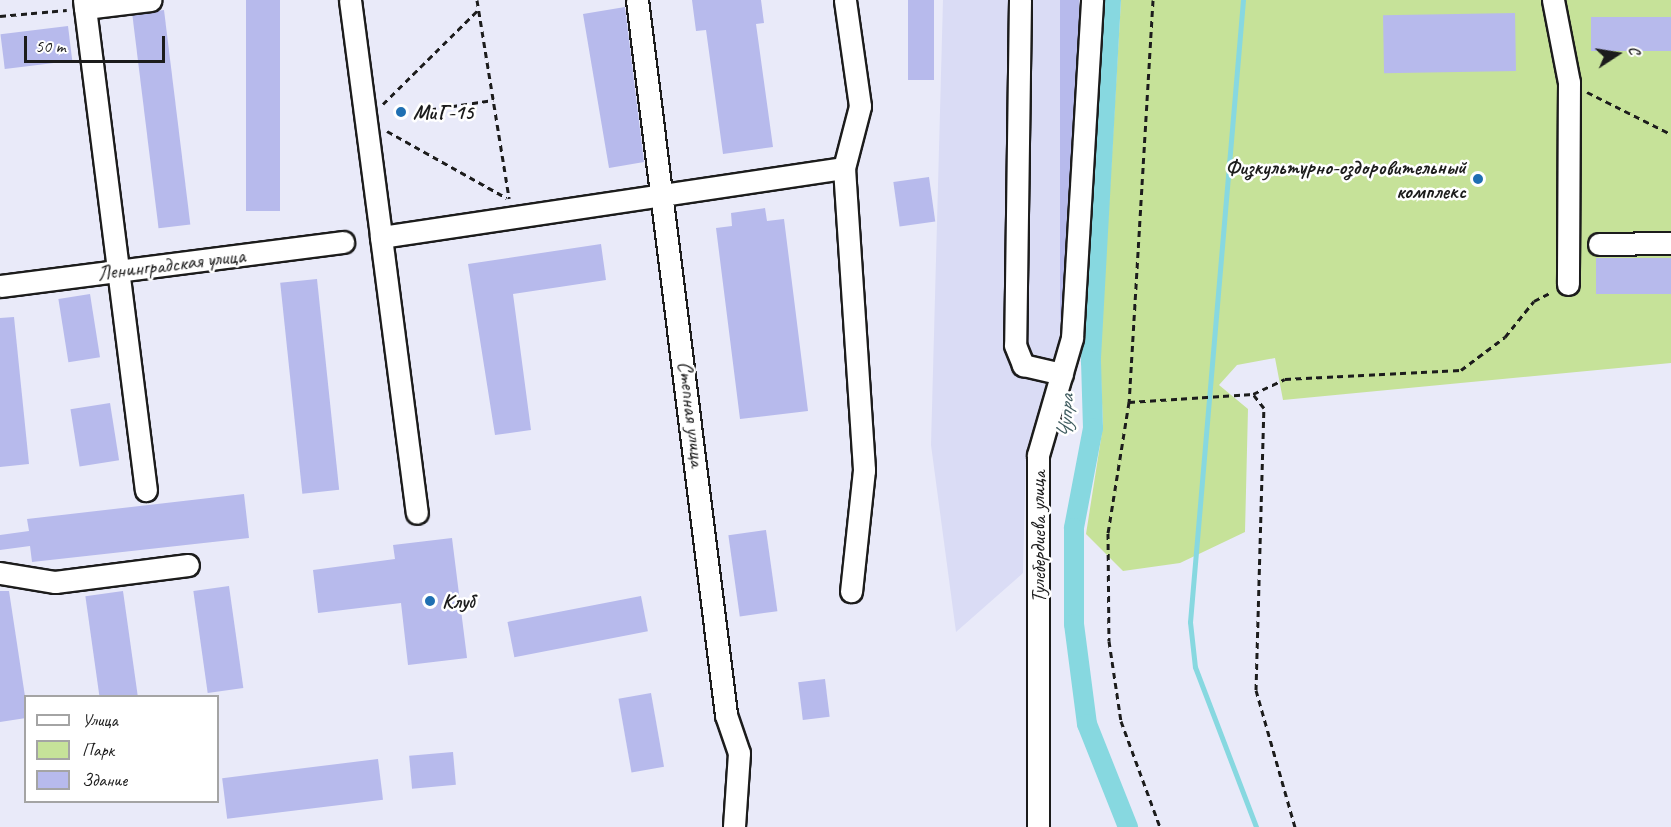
<!DOCTYPE html>
<html>
<head>
<meta charset="utf-8">
<style>
  body { margin:0 }
  #map { position:relative; width:1671px; height:827px; overflow:hidden; background:#e9eaf9; font-family:Caveat,sans-serif }
  div>[style] { position:absolute }
  .built>* { inset:0; background:#dadcf5 }
  .green>* { inset:0; background:#c6e299 }
  .stream>* { height:5px; margin:-2.5px; padding:0 2.5px; transform-origin:2.5px; border-radius:2.5px; background:#87d8e0 }
  .canal>* { height:20px; margin:-10px; padding:0 10px; transform-origin:10px; border-radius:10px; background:#87d8e0 }
  .building>* { inset:0; background:#b7baec; transform-origin:0 0 }
  .path>* { height:3px; margin-top:-1.5px; transform-origin:0; background:repeating-linear-gradient(90deg,#1c1c1c 0 6px,transparent 0 10.5px) }
  .roads { filter:drop-shadow(2px 0 #1c1c1c) drop-shadow(-2px 0 #1c1c1c) drop-shadow(0 2px #1c1c1c) drop-shadow(0 -2px #1c1c1c) }
  .minor>* { height:21px; margin:-10.5px; padding:0 10.5px; transform-origin:10.5px; border-radius:10.5px; background:#fff }
  .dots>* { width:16px; height:16px; translate:-50% -50%; box-sizing:border-box; border:3px solid #fff; border-radius:50% }
  span { translate:-50% -50%; white-space:nowrap; text-align:center; line-height:1.15; -webkit-text-stroke:5px #fff; paint-order:stroke }
  .poi-label { font-size:21px; color:#1c1c1c; font-weight:700 }
  .left { translate:0 -50%; text-align:left }
  .right { translate:-100% -50%; text-align:right }
  .street-label { font-size:21px; color:#1c1c1c }
  .water-label { font-size:22px; color:#415e61; font-style:italic }
  .legend { position:absolute; left:24px; top:695px; width:195px; height:108px; box-sizing:border-box; background:#fff; border:2px solid #a4a4a4; margin:0; padding:8px 10px; list-style:none; font-size:18px; color:#1c1c1c }
  .legend li { display:flex; align-items:center; gap:12px; height:30px }
  .legend b { width:30px; border:2px solid #a4a4a4 }
  .north { position:absolute; left:1587px; top:24px; width:60px; height:60px; -webkit-text-stroke:4px #fff; paint-order:stroke; rotate:78deg; font-size:16px; font-weight:700; line-height:24px; text-align:center; color:#1c1c1c }
  .north::after { content:''; display:block; margin:auto; width:21px; height:27px; background:#1c1c1c; clip-path:polygon(50% 0,100% 100%,50% 72%,0 100%) }
  .scale { position:absolute; left:24px; top:36px; width:141px; height:27px; box-sizing:border-box; border:3px solid #1c1c1c; border-top:0; padding-left:8px; font-size:18px; line-height:21px; white-space:nowrap; color:#1c1c1c; -webkit-text-stroke:4px #fff; paint-order:stroke }
</style>
</head>
<body>
<div id="map">
  <div class="built">
    <i style="clip-path:polygon(943px 0,1084px 0,1061px 339px,1026px 452px,1023px 573px,956px 632px,931px 445px)"></i>
  </div>
  <div class="green">
    <i style="clip-path:polygon(1121px 0,1671px 0,1671px 363px,1283px 400px,1275px 358px,1237px 365px,1219px 385px,1248px 409px,1245px 532px,1180px 563px,1123px 571px,1086px 534px,1103px 426px,1100px 355px)"></i>
  </div>
  <div class="stream">
    <i style="left:1243px;top:0;width:624px;rotate:94.87deg"></i>
    <i style="left:1190px;top:622px;width:45px;rotate:83.7deg"></i>
    <i style="left:1195px;top:667px;width:171px;rotate:69.1deg"></i>
  </div>
  <div class="canal">
    <i style="left:1111px;top:0;width:362px;rotate:93.2deg"></i>
    <i style="left:1091px;top:361px;width:67px;rotate:88.3deg"></i>
    <i style="left:1093px;top:428px;width:102px;rotate:100.8deg"></i>
    <i style="left:1074px;top:528px;width:96px;rotate:90deg"></i>
    <i style="left:1074px;top:624px;width:101px;rotate:82.6deg"></i>
    <i style="left:1087px;top:724px;width:111px;rotate:68.3deg"></i>
  </div>
  <div class="building">
    <i style="left:246px;top:0;width:34px;height:211px"></i>
    <i style="clip-path:polygon(692px 0,761px 0,764px 23px,756px 24px,773px 147px,723px 154px,706px 30px,696px 31px)"></i>
    <i style="left:908px;top:0;width:26px;height:80px"></i>
    <i style="left:1060px;top:0;width:19px;height:320px"></i>
    <i style="clip-path:polygon(625px 7px,644px 162px,609px 168px,583px 14px)"></i>
    <i style="left:164px;top:10px;width:216px;height:32px;rotate:83deg"></i>
    <i style="left:1515px;top:13px;width:58px;height:132px;rotate:89deg"></i>
    <i style="left:1671px;top:17px;width:34px;height:80px;rotate:90deg"></i>
    <i style="left:68px;top:26px;width:35px;height:68px;rotate:83deg"></i>
    <i style="left:929px;top:177px;width:45px;height:36px;rotate:82deg"></i>
    <i style="clip-path:polygon(765px 208px,767px 221px,784px 219px,808px 411px,740px 419px,716px 228px,732px 226px,731px 213px)"></i>
    <i style="clip-path:polygon(601px 244px,606px 280px,513px 294px,531px 430px,495px 435px,468px 264px)"></i>
    <i style="left:1671px;top:258px;width:36px;height:75px;rotate:90deg"></i>
    <i style="left:317px;top:279px;width:212px;height:37px;rotate:84deg"></i>
    <i style="left:90px;top:294px;width:64px;height:32px;rotate:81deg"></i>
    <i style="clip-path:polygon(14px 317px,29px 464px,0 467px,0 318px)"></i>
    <i style="left:110px;top:403px;width:58px;height:40px;rotate:81deg"></i>
    <i style="clip-path:polygon(244px 494px,249px 538px,32px 562px,30px 546px,0 550px,0 535px,29px 531px,27px 519px)"></i>
    <i style="left:766px;top:530px;width:82px;height:38px;rotate:82deg"></i>
    <i style="clip-path:polygon(452px 538px,467px 658px,408px 665px,401px 603px,318px 613px,313px 570px,395px 559px,393px 545px)"></i>
    <i style="left:229px;top:586px;width:103px;height:36px;rotate:82deg"></i>
    <i style="clip-path:polygon(0 591px,9px 591px,26px 703px,26px 718px,0 722px)"></i>
    <i style="left:123px;top:591px;width:106px;height:38px;rotate:82deg"></i>
    <i style="left:641px;top:596px;width:36px;height:136px;rotate:79deg"></i>
    <i style="left:825px;top:679px;width:38px;height:27px;rotate:83deg"></i>
    <i style="left:651px;top:693px;width:75px;height:33px;rotate:80deg"></i>
    <i style="left:453px;top:752px;width:33px;height:44px;rotate:85deg"></i>
    <i style="left:378px;top:759px;width:41px;height:157px;rotate:83deg"></i>
  </div>
  <div class="path">
    <i style="left:477px;top:0;width:201px;rotate:80.8deg"></i>
    <i style="left:1153px;top:0;width:403px;rotate:93.4deg"></i>
    <i style="left:1129px;top:402px;width:133px;rotate:99.1deg"></i>
    <i style="left:1108px;top:533px;width:108px;rotate:89.5deg"></i>
    <i style="left:1109px;top:641px;width:81px;rotate:81.5deg"></i>
    <i style="left:1121px;top:721px;width:113px;rotate:69.8deg"></i>
    <i style="left:0;top:16px;width:67px;rotate:-5.1deg"></i>
    <i style="left:1587px;top:92px;width:94px;rotate:26.6deg"></i>
    <i style="left:383px;top:104px;width:134px;rotate:-44.7deg"></i>
    <i style="left:420px;top:111px;width:74px;rotate:-8.6deg"></i>
    <i style="left:387px;top:131px;width:137px;rotate:29.2deg"></i>
    <i style="left:1129px;top:402px;width:124px;rotate:-3.7deg"></i>
    <i style="left:1295px;top:827px;width:142px;rotate:-105.9deg"></i>
    <i style="left:1256px;top:690px;width:282px;rotate:-88.4deg"></i>
    <i style="left:1264px;top:408px;width:18px;rotate:-128deg"></i>
    <i style="left:1253px;top:394px;width:35px;rotate:-25deg"></i>
    <i style="left:1285px;top:379px;width:176px;rotate:-2.9deg"></i>
    <i style="left:1461px;top:370px;width:55px;rotate:-36.9deg"></i>
    <i style="left:1505px;top:337px;width:46px;rotate:-51.1deg"></i>
    <i style="left:1534px;top:301px;width:18px;rotate:-27deg"></i>
  </div>
  <div class="roads">
    <div class="minor">
      <i style="left:84px;top:0;width:8px;rotate:83deg"></i>
      <i style="left:85px;top:8px;width:66px;rotate:-6.9deg"></i>
      <i style="left:350px;top:0;width:239px;rotate:82.5deg"></i>
      <i style="left:381px;top:237px;width:468px;rotate:-8.5deg"></i>
      <i style="left:844px;top:168px;width:64px;rotate:-75.5deg"></i>
      <i style="left:860px;top:106px;width:107px;rotate:-98.1deg"></i>
      <i style="left:637px;top:0;width:721px;rotate:82.9deg"></i>
      <i style="left:726px;top:715px;width:40px;rotate:71.1deg"></i>
      <i style="left:739px;top:753px;width:74px;rotate:93.9deg"></i>
      <i style="left:1020px;top:0;width:345px;rotate:90.8deg"></i>
      <i style="left:1015px;top:345px;width:22px;rotate:68deg"></i>
      <i style="left:1023px;top:365px;width:40px;rotate:13deg"></i>
      <i style="left:1553px;top:0;width:84px;rotate:79deg"></i>
      <i style="left:1569px;top:82px;width:202px;rotate:90.3deg"></i>
      <i style="left:85px;top:8px;width:486px;rotate:82.8deg"></i>
      <i style="left:844px;top:168px;width:303px;rotate:86.2deg"></i>
      <i style="left:864px;top:470px;width:122px;rotate:96.1deg"></i>
      <i style="left:381px;top:237px;width:278px;rotate:82.6deg"></i>
      <i style="left:1599px;top:244px;width:72px;rotate:-0.8deg"></i>
      <i style="left:0;top:286px;width:346px;rotate:-7.3deg"></i>
      <i style="left:0;top:573px;width:56px;rotate:9.3deg"></i>
      <i style="left:55px;top:582px;width:134px;rotate:-7.3deg"></i>
      <i style="left:1038px;top:827px;width:372px;rotate:-90deg"></i>
      <i style="left:1038px;top:455px;width:122px;rotate:-73.8deg"></i>
      <i style="left:1072px;top:338px;width:339px;rotate:-86.6deg"></i>
    </div>
  </div>
  <div class="dots">
    <i style="left:401px;top:112px;background:#1f6fb2"></i>
    <i style="left:1478px;top:179px;background:#1f6fb2"></i>
    <i style="left:430px;top:601px;background:#1f6fb2"></i>
  </div>
  <div class="poi-label">
    <span class="left" style="left:413px;top:112px">МиГ-15</span>
    <span class="right" style="left:1466px;top:179px">Физкультурно-оздоровительный<br>комплекс</span>
    <span class="left" style="left:442px;top:601px">Клуб</span>
  </div>
  <div class="street-label">
    <span style="left:171px;top:264px;rotate:-7deg">Ленинградская улица</span>
    <span style="left:692px;top:414px;rotate:83deg">Степная улица</span>
    <span style="left:1038px;top:537px;rotate:-90deg">Тулебердиева улица</span>
  </div>
  <div class="water-label">
    <span style="left:1066px;top:417px;rotate:-87deg">Чупра</span>
  </div>
  <ul class="legend">
  <li><b style="height:8px;background:#fff"></b>Улица</li>
  <li><b style="height:16px;background:#c6e299"></b>Парк</li>
  <li><b style="height:16px;background:#b7baec"></b>Здание</li>
  </ul>
  <div class="north">С</div>
  <div class="scale">50 m</div>
</div>
</body>
</html>
